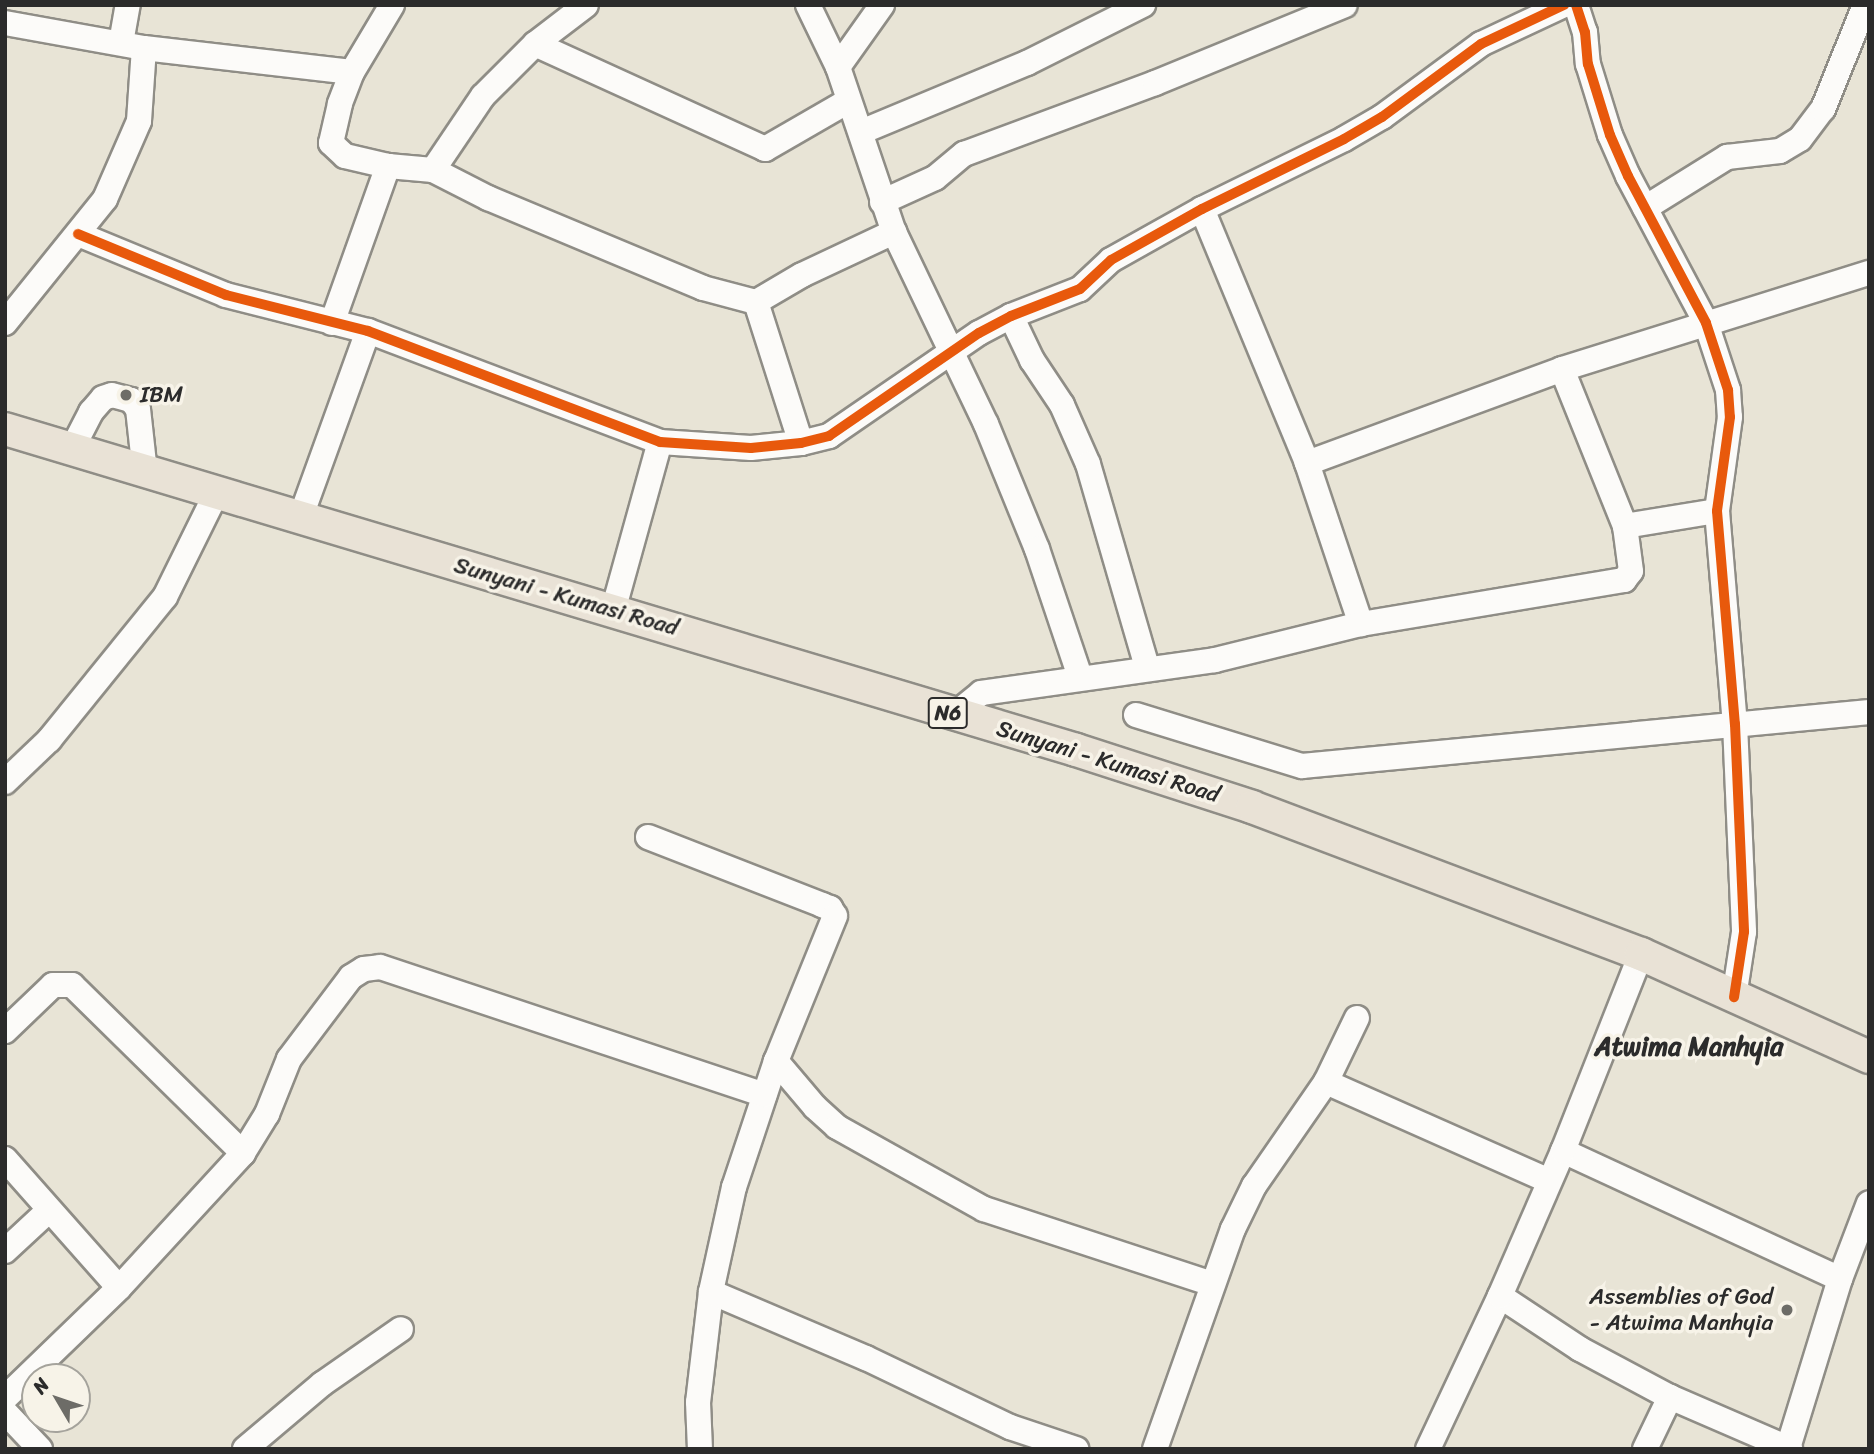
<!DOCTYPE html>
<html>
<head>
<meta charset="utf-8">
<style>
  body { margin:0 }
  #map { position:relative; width:1874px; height:1454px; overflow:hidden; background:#e8e4d6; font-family:Sriracha,sans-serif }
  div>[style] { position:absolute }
  .roads { filter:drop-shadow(2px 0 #8f8d86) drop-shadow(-2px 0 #8f8d86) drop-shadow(0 2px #8f8d86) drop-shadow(0 -2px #8f8d86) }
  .minor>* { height:24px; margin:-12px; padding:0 12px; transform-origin:12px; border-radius:12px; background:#fcfbf9 }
  .major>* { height:32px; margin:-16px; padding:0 16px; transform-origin:16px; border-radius:16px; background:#e9e2d6 }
  .cycleway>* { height:10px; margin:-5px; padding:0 5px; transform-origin:5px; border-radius:5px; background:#e8590c }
  .dots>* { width:19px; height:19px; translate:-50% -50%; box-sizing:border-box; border:4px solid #f7f3e8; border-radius:50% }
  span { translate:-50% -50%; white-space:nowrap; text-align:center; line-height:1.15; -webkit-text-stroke:7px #f7f3e8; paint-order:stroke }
  .shield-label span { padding:2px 5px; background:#f7f3e8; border:2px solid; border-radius:5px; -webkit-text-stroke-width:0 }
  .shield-label { font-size:21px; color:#2b2b2b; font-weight:700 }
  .poi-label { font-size:23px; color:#2b2b2b }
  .left { translate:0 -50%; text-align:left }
  .right { translate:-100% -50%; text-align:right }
  .street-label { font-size:23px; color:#2b2b2b }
  .quarter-label { font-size:26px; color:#2b2b2b; font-weight:700 }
  .frame { position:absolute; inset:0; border:7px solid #2b2b2b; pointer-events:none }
  .north { position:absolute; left:21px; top:1363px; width:70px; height:70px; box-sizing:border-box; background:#f7f3e8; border:2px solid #a5a39c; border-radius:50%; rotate:309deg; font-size:19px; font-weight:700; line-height:28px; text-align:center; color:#2b2b2b }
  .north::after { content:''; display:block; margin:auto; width:24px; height:32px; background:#6d6c67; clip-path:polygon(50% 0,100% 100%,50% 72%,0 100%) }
</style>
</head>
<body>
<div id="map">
  <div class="roads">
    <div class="minor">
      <i style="left:392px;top:5px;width:78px;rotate:120.8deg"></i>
      <i style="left:352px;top:72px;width:34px;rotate:111deg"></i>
      <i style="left:340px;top:104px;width:40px;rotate:103deg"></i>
      <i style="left:331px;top:143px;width:19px;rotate:43deg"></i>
      <i style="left:345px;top:156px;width:44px;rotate:13.1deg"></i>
      <i style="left:388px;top:166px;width:45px;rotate:5.1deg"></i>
      <i style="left:433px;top:170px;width:62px;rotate:27deg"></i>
      <i style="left:488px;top:198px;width:233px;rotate:22.7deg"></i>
      <i style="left:703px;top:288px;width:55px;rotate:14.8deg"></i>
      <i style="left:756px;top:302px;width:53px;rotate:-30.4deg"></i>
      <i style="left:802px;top:275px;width:102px;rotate:-25.1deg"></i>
      <i style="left:808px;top:5px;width:69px;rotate:64.2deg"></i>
      <i style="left:838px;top:67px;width:174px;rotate:71.3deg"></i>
      <i style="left:894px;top:232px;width:213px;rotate:64.4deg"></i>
      <i style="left:986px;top:424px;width:135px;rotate:67.8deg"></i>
      <i style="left:1037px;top:549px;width:135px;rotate:71.4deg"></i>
      <i style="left:1576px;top:5px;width:28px;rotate:72deg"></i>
      <i style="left:1585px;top:32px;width:32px;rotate:85deg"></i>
      <i style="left:1588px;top:64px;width:74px;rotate:72.8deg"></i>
      <i style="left:1610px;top:135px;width:45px;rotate:66.3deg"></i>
      <i style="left:1628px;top:176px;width:166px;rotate:62deg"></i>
      <i style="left:1706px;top:323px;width:71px;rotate:71.8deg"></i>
      <i style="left:1728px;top:390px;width:27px;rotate:86deg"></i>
      <i style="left:1730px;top:417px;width:95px;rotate:97.9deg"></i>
      <i style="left:1717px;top:511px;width:214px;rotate:85.2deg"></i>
      <i style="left:1735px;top:724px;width:208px;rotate:87.5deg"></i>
      <i style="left:1744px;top:932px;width:66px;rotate:98.7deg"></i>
      <i style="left:5px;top:23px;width:141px;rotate:10.2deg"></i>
      <i style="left:144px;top:48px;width:209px;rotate:6.6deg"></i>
      <i style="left:121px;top:43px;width:39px;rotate:-80deg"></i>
      <i style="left:535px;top:44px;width:253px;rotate:24.5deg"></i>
      <i style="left:765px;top:149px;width:96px;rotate:-30deg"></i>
      <i style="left:838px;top:67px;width:76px;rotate:-54.6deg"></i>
      <i style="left:861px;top:132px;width:180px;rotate:-22.6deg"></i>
      <i style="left:1027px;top:63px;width:130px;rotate:-26.6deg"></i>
      <i style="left:433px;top:170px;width:89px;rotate:-56deg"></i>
      <i style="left:483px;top:96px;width:74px;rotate:-45deg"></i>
      <i style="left:535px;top:44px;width:64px;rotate:-37.4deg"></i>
      <i style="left:882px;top:202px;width:58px;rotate:-24.4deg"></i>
      <i style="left:935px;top:178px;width:38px;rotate:-40deg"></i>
      <i style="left:964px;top:154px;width:204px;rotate:-20.4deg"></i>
      <i style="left:1155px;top:83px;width:205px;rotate:-22.3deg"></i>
      <i style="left:1645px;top:208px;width:97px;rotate:-31.9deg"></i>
      <i style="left:1727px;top:157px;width:53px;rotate:-6.5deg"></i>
      <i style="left:1780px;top:151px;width:23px;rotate:-31deg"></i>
      <i style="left:1800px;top:139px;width:38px;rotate:-53deg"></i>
      <i style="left:1823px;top:109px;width:112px;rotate:-68deg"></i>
      <i style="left:1202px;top:209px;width:275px;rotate:67.5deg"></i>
      <i style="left:1307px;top:463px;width:170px;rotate:71.5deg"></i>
      <i style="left:78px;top:234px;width:160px;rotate:22.4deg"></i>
      <i style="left:226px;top:295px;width:146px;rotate:14.2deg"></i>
      <i style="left:368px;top:331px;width:312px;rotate:20.8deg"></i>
      <i style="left:660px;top:442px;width:91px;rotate:3.8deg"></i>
      <i style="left:751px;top:448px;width:50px;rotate:-5.7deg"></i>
      <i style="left:801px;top:443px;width:29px;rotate:-14deg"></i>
      <i style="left:829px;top:436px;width:182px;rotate:-34.5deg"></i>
      <i style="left:979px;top:333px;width:36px;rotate:-28deg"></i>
      <i style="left:1011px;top:316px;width:74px;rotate:-21.4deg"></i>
      <i style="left:1080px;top:289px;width:42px;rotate:-43.1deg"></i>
      <i style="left:1111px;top:260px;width:104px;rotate:-29.3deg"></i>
      <i style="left:1202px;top:209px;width:158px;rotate:-26.2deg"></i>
      <i style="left:1344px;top:139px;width:44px;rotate:-30.1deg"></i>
      <i style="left:1382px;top:117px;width:123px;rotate:-36.4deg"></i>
      <i style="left:1481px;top:44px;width:92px;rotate:-25.2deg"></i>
      <i style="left:756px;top:302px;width:148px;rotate:72.3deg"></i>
      <i style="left:1011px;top:316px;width:49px;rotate:64.5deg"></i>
      <i style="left:1032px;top:360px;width:54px;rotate:56.3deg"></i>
      <i style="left:1062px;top:405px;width:64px;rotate:66.2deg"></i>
      <i style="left:1088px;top:464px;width:211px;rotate:73.8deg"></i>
      <i style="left:5px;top:323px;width:159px;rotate:-51.1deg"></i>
      <i style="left:105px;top:199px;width:85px;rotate:-66.4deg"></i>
      <i style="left:139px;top:121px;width:73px;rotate:-86.1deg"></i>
      <i style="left:332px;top:323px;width:167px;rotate:-70.4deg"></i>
      <i style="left:72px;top:449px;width:42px;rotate:-62.8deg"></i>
      <i style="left:91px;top:412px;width:18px;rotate:-49deg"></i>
      <i style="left:103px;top:398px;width:9px;rotate:-18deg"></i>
      <i style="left:112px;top:395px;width:20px;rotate:15deg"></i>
      <i style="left:131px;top:400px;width:11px;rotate:52deg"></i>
      <i style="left:138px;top:409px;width:63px;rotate:83.7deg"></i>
      <i style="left:1307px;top:463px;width:272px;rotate:-20.2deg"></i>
      <i style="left:1562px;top:369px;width:322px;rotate:-17.4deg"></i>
      <i style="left:300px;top:519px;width:200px;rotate:-70.1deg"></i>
      <i style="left:1625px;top:526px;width:93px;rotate:-9.3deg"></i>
      <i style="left:613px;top:611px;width:175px;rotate:-74.5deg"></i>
      <i style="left:954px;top:715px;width:35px;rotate:-39deg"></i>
      <i style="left:981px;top:693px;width:236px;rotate:-8deg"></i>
      <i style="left:1215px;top:660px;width:150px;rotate:-13.9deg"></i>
      <i style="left:1361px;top:624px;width:267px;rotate:-9.5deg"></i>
      <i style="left:1624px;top:580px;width:11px;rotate:-52deg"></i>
      <i style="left:1631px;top:571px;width:45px;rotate:-97.6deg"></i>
      <i style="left:1625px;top:526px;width:169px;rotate:-111.9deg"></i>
      <i style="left:1136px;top:715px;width:174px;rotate:17.1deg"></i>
      <i style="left:1302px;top:766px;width:570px;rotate:-5.44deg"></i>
      <i style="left:5px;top:782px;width:61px;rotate:-43.7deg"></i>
      <i style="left:49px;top:740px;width:184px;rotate:-51deg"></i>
      <i style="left:165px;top:597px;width:117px;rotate:-63.7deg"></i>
      <i style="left:648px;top:837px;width:187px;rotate:21.3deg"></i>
      <i style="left:822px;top:905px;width:9px;rotate:21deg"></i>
      <i style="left:830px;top:908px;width:9px;rotate:58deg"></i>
      <i style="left:835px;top:916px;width:157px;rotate:112.1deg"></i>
      <i style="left:776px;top:1061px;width:133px;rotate:108.4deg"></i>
      <i style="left:734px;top:1187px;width:107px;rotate:102.4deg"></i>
      <i style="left:711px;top:1292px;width:111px;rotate:96.7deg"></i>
      <i style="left:698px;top:1402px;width:47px;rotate:87.6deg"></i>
      <i style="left:5px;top:1031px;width:66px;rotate:-43.8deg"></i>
      <i style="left:53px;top:985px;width:19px"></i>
      <i style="left:72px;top:985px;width:240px;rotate:44.5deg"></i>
      <i style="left:776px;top:1061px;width:60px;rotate:49.7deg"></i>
      <i style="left:815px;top:1107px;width:30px;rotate:42deg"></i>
      <i style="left:837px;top:1127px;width:168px;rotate:29.2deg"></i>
      <i style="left:984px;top:1209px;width:240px;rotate:18.2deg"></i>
      <i style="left:1326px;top:1082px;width:244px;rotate:23.9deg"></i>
      <i style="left:1563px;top:1151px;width:305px;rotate:24.8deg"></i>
      <i style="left:5px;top:1159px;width:172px;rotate:48.5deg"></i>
      <i style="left:5px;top:1251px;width:59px;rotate:-42.9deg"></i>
      <i style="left:711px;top:1292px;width:168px;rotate:23.1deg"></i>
      <i style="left:866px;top:1358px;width:160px;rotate:25.6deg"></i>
      <i style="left:1010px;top:1427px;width:70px;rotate:18.4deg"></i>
      <i style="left:1500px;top:1296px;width:96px;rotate:33.5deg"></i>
      <i style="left:1580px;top:1349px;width:102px;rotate:28.1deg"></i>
      <i style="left:1670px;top:1397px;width:131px;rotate:23.4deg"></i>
      <i style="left:5px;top:1398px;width:158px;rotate:-44deg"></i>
      <i style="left:119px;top:1288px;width:183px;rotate:-47.4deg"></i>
      <i style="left:243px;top:1153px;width:46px;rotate:-58.4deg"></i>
      <i style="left:267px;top:1114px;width:59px;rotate:-68.2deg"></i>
      <i style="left:289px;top:1059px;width:103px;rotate:-52.9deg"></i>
      <i style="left:351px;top:977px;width:15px;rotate:-32deg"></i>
      <i style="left:364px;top:969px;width:16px;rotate:-7deg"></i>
      <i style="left:380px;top:967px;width:405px;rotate:18.4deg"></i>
      <i style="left:5px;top:1412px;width:51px;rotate:46.6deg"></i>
      <i style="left:1788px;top:1448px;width:177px;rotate:-72.9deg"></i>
      <i style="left:1840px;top:1279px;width:81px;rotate:-69.1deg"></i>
      <i style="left:245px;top:1449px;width:101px;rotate:-40.2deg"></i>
      <i style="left:322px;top:1384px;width:96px;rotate:-34.8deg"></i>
      <i style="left:1155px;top:1449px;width:233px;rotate:-70.5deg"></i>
      <i style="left:1233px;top:1229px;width:48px;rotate:-64deg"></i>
      <i style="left:1254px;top:1186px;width:126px;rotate:-55.3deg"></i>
      <i style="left:1326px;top:1082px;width:71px;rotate:-64.2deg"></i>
      <i style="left:1428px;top:1449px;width:169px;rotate:-64.8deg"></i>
      <i style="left:1500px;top:1296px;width:158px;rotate:-66.5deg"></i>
      <i style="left:1563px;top:1151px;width:212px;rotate:-68.4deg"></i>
      <i style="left:1645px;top:1449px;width:58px;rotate:-64.3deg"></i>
    </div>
    <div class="major">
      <i style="left:5px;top:429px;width:1118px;rotate:16.68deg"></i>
      <i style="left:1076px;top:750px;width:185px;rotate:17.9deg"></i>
      <i style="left:1252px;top:807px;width:416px;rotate:20.7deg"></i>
      <i style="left:1641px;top:954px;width:250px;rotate:24.3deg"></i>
    </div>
  </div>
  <div class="cycleway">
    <i style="left:1576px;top:5px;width:28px;rotate:72deg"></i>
    <i style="left:1585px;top:32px;width:32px;rotate:85deg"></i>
    <i style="left:1588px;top:64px;width:74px;rotate:72.8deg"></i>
    <i style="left:1610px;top:135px;width:45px;rotate:66.3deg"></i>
    <i style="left:1628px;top:176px;width:166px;rotate:62deg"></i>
    <i style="left:1706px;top:323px;width:71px;rotate:71.8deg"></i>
    <i style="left:1728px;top:390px;width:27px;rotate:86deg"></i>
    <i style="left:1730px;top:417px;width:95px;rotate:97.9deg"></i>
    <i style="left:1717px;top:511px;width:214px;rotate:85.2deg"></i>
    <i style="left:1735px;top:724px;width:208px;rotate:87.5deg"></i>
    <i style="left:1744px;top:932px;width:66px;rotate:98.7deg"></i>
    <i style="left:78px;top:234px;width:160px;rotate:22.4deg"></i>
    <i style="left:226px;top:295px;width:146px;rotate:14.2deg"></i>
    <i style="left:368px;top:331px;width:312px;rotate:20.8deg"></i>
    <i style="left:660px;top:442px;width:91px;rotate:3.8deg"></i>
    <i style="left:751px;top:448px;width:50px;rotate:-5.7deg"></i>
    <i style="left:801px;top:443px;width:29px;rotate:-14deg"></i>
    <i style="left:829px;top:436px;width:182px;rotate:-34.5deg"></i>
    <i style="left:979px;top:333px;width:36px;rotate:-28deg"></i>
    <i style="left:1011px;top:316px;width:74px;rotate:-21.4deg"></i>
    <i style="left:1080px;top:289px;width:42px;rotate:-43.1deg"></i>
    <i style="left:1111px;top:260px;width:104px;rotate:-29.3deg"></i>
    <i style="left:1202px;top:209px;width:158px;rotate:-26.2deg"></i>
    <i style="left:1344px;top:139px;width:44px;rotate:-30.1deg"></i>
    <i style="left:1382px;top:117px;width:123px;rotate:-36.4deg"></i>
    <i style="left:1481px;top:44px;width:92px;rotate:-25.2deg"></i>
  </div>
  <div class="dots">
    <i style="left:126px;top:395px;background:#6d6c67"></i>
    <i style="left:1787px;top:1310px;background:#6d6c67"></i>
  </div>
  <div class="shield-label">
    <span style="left:948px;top:713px">N6</span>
  </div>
  <div class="poi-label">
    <span class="left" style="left:140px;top:395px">IBM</span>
    <span class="right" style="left:1773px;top:1310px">Assemblies of God<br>- Atwima Manhyia</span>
  </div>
  <div class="street-label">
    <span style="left:566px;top:597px;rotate:16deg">Sunyani - Kumasi Road</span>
    <span style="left:1108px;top:762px;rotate:17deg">Sunyani - Kumasi Road</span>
  </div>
  <div class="quarter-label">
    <span style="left:1689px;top:1047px">Atwima Manhyia</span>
  </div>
  <div class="frame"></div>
  <div class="north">N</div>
</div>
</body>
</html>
